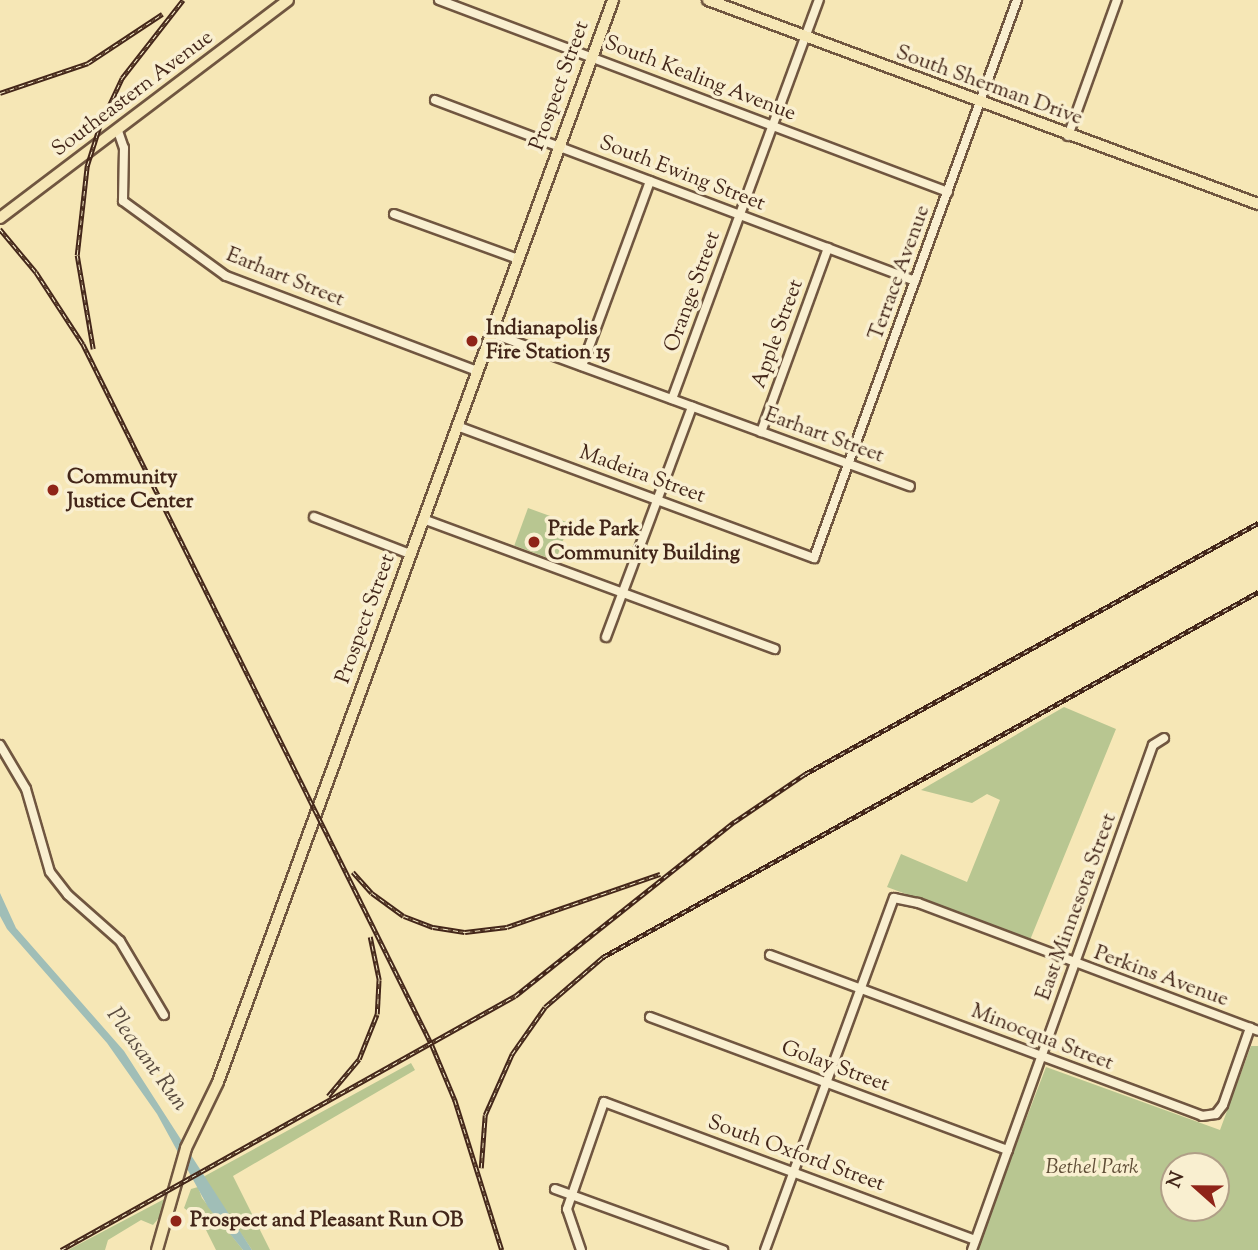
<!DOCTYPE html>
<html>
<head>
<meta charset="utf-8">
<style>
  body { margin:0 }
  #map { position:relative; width:1258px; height:1250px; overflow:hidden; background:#f6e7b6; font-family:"Sorts Mill Goudy",serif }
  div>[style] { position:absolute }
  .green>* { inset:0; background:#b8c691; transform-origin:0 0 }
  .water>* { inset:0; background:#a0beb7 }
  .roads { filter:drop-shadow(2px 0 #705640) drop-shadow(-2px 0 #705640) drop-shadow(0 2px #705640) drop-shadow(0 -2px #705640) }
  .minor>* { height:8px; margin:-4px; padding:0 4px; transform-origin:4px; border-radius:4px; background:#f9efd0 }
  .major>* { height:10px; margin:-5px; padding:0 5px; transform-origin:5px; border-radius:5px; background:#f6e7b6 }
  .rail>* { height:4.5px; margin-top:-2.25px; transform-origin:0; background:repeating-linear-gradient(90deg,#f9efd0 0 5px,#432619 0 10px); box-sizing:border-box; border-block:2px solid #432619 }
  .dots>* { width:19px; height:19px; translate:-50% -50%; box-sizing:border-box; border:4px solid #f9efd0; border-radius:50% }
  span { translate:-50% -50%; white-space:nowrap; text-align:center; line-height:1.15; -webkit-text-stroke:7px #f9efd0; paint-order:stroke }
  .street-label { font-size:21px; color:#432619 }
  .poi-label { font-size:21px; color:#432619; font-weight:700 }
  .left { translate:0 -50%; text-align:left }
  .park-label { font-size:21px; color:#604e37; font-style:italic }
  .water-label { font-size:23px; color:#5a4c40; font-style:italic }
  .north { position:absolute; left:1160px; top:1152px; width:70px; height:70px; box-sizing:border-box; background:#f9efd0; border:2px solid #b09f87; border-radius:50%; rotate:291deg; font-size:19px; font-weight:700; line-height:28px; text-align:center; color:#432619 }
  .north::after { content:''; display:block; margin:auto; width:24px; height:32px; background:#8f2418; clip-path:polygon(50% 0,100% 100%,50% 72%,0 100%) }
</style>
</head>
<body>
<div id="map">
  <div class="green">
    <i style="left:528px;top:508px;width:44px;height:40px;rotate:20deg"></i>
    <i style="clip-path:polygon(1064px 707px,1116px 729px,1030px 940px,887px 887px,901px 854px,967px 882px,1000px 800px,987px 794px,972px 803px,921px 790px)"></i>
    <i style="clip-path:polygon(evenodd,1251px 1046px,1258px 1046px,1258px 1250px,976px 1250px,1046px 1067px,1220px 1130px,1251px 1046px,1174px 1166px,1216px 1166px,1216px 1208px,1174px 1208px,1174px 1166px)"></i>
    <i style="clip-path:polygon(411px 1063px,415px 1070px,233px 1176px,270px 1250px,252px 1250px,203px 1177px)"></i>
    <i style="clip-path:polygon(198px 1187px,202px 1198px,243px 1250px,216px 1250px,202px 1222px,184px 1208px,191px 1189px)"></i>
    <i style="clip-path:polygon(170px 1196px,167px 1208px,153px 1225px,141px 1220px,108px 1240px,105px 1250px,68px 1250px)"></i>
  </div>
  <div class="water">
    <i style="clip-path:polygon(0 893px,16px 928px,124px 1051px,252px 1250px,243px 1250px,208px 1207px,157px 1114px,107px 1043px,7px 929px,0 916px)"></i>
  </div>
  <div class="roads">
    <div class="minor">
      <i style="left:439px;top:0;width:544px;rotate:20.67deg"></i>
      <i style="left:435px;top:100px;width:513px;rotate:20.66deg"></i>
      <i style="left:118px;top:131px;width:18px;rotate:71deg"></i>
      <i style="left:124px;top:148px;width:53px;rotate:91.1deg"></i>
      <i style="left:123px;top:201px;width:127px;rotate:36.1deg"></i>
      <i style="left:226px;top:276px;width:268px;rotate:20.7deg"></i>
      <i style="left:1068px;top:136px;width:145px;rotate:-70.2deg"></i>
      <i style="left:394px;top:214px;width:132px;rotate:19.9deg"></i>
      <i style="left:491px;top:333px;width:446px;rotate:20.1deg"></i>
      <i style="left:582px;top:366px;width:197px;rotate:-69.8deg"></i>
      <i style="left:672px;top:399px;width:425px;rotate:-69.8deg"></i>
      <i style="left:457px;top:426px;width:381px;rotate:20.3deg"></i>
      <i style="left:814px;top:558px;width:594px;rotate:-70.01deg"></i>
      <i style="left:761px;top:432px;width:196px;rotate:-70deg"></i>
      <i style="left:314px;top:517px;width:103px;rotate:21.1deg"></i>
      <i style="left:423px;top:519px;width:375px;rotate:20.3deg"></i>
      <i style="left:606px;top:637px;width:246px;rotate:-69.5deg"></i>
      <i style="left:0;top:745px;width:51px;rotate:59.4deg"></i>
      <i style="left:26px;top:789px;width:86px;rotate:73.9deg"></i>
      <i style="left:50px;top:872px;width:29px;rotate:52deg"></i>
      <i style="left:68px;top:895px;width:69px;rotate:41.5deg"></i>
      <i style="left:120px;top:941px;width:86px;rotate:59.3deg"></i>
      <i style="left:770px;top:955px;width:461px;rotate:20.4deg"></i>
      <i style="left:1202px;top:1116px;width:14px;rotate:-8deg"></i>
      <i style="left:1216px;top:1114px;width:11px;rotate:-52deg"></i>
      <i style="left:1223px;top:1105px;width:82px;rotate:-70.7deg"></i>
      <i style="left:650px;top:1017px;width:382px;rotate:20.4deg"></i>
      <i style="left:555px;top:1189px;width:179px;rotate:20deg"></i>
      <i style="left:581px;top:1250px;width:43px;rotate:-108.9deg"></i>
      <i style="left:567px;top:1209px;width:113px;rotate:-70.9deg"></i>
      <i style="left:604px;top:1102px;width:396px;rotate:20.4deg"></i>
      <i style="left:765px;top:1250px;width:375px;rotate:-69.9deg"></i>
      <i style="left:894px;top:898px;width:25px;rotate:12deg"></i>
      <i style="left:918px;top:903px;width:363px;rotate:20.6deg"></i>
      <i style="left:972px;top:1250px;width:536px;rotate:-70.28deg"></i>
      <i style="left:1153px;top:745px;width:13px;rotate:-32deg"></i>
    </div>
    <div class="major">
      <i style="left:708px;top:0;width:587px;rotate:20.35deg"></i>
      <i style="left:0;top:218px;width:361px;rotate:-37.1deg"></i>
      <i style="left:157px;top:1250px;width:106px;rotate:-74.1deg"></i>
      <i style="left:186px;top:1148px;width:73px;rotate:-64.1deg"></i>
      <i style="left:218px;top:1082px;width:1152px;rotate:-69.94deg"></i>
    </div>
  </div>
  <div class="rail">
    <i style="left:0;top:93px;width:93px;rotate:-18.8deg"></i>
    <i style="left:88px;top:63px;width:89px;rotate:-33.5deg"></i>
    <i style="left:0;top:229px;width:56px;rotate:50.1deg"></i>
    <i style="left:36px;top:272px;width:86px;rotate:56.9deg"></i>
    <i style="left:83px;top:344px;width:783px;rotate:63.53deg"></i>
    <i style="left:432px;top:1045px;width:60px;rotate:67.3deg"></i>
    <i style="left:455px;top:1100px;width:157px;rotate:72.6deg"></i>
    <i style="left:93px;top:349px;width:95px;rotate:-99.7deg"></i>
    <i style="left:77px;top:255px;width:90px;rotate:-83.6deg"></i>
    <i style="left:87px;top:166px;width:43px;rotate:-72.4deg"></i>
    <i style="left:100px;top:125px;width:52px;rotate:-64.9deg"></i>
    <i style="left:122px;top:78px;width:99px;rotate:-52deg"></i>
    <i style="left:353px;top:872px;width:28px;rotate:48deg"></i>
    <i style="left:372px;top:893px;width:39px;rotate:36deg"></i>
    <i style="left:404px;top:916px;width:31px;rotate:21deg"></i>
    <i style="left:433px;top:927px;width:32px;rotate:9deg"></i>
    <i style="left:465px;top:932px;width:42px;rotate:-6.8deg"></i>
    <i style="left:507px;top:927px;width:162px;rotate:-19.1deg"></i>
    <i style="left:328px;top:1096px;width:48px;rotate:-50deg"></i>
    <i style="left:359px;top:1059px;width:48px;rotate:-68.2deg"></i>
    <i style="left:377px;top:1014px;width:34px;rotate:-87deg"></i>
    <i style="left:379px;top:980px;width:44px;rotate:-101.8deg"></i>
    <i style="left:481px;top:1168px;width:53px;rotate:-85.7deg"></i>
    <i style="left:485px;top:1115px;width:67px;rotate:-66.1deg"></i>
    <i style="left:512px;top:1054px;width:57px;rotate:-54.9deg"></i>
    <i style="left:545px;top:1007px;width:77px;rotate:-40.8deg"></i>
    <i style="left:603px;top:957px;width:750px;rotate:-29.13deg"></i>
    <i style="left:61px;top:1250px;width:520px;rotate:-29.23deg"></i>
    <i style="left:515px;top:996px;width:280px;rotate:-38.5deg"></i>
    <i style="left:734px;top:822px;width:86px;rotate:-34.1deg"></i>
    <i style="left:805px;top:774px;width:518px;rotate:-28.99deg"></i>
  </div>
  <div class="dots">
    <i style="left:472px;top:341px;background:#8f2418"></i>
    <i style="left:53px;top:490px;background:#8f2418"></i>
    <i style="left:534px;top:542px;background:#8f2418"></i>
    <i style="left:176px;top:1221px;background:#8f2418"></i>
  </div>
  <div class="street-label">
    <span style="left:700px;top:79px;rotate:21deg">South Kealing Avenue</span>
    <span style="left:560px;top:86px;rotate:-70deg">Prospect Street</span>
    <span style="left:989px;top:86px;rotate:20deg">South Sherman Drive</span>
    <span style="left:133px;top:94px;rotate:-37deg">Southeastern Avenue</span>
    <span style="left:682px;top:174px;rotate:21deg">South Ewing Street</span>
    <span style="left:900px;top:273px;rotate:-70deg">Terrace Avenue</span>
    <span style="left:285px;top:278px;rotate:22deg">Earhart Street</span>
    <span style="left:693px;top:292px;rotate:-70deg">Orange Street</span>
    <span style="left:778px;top:334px;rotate:-70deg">Apple Street</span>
    <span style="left:824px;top:436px;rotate:20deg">Earhart Street</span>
    <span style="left:642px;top:475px;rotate:20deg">Madeira Street</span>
    <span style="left:366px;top:619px;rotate:-70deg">Prospect Street</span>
    <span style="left:1077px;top:907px;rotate:-70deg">East Minnesota Street</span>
    <span style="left:1161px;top:977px;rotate:20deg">Perkins Avenue</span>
    <span style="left:1042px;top:1038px;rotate:21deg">Minocqua Street</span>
    <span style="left:835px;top:1067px;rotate:20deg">Golay Street</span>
    <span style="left:796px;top:1154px;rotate:20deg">South Oxford Street</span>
  </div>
  <div class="poi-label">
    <span class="left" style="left:486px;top:341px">Indianapolis<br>Fire Station 15</span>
    <span class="left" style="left:67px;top:490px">Community<br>Justice Center</span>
    <span class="left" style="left:548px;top:542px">Pride Park<br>Community Building</span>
    <span class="left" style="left:190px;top:1221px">Prospect and Pleasant Run OB</span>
  </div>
  <div class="park-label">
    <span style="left:1092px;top:1168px">Bethel Park</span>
  </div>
  <div class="water-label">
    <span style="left:146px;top:1060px;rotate:54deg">Pleasant Run</span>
  </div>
  <div class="north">N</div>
</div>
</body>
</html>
